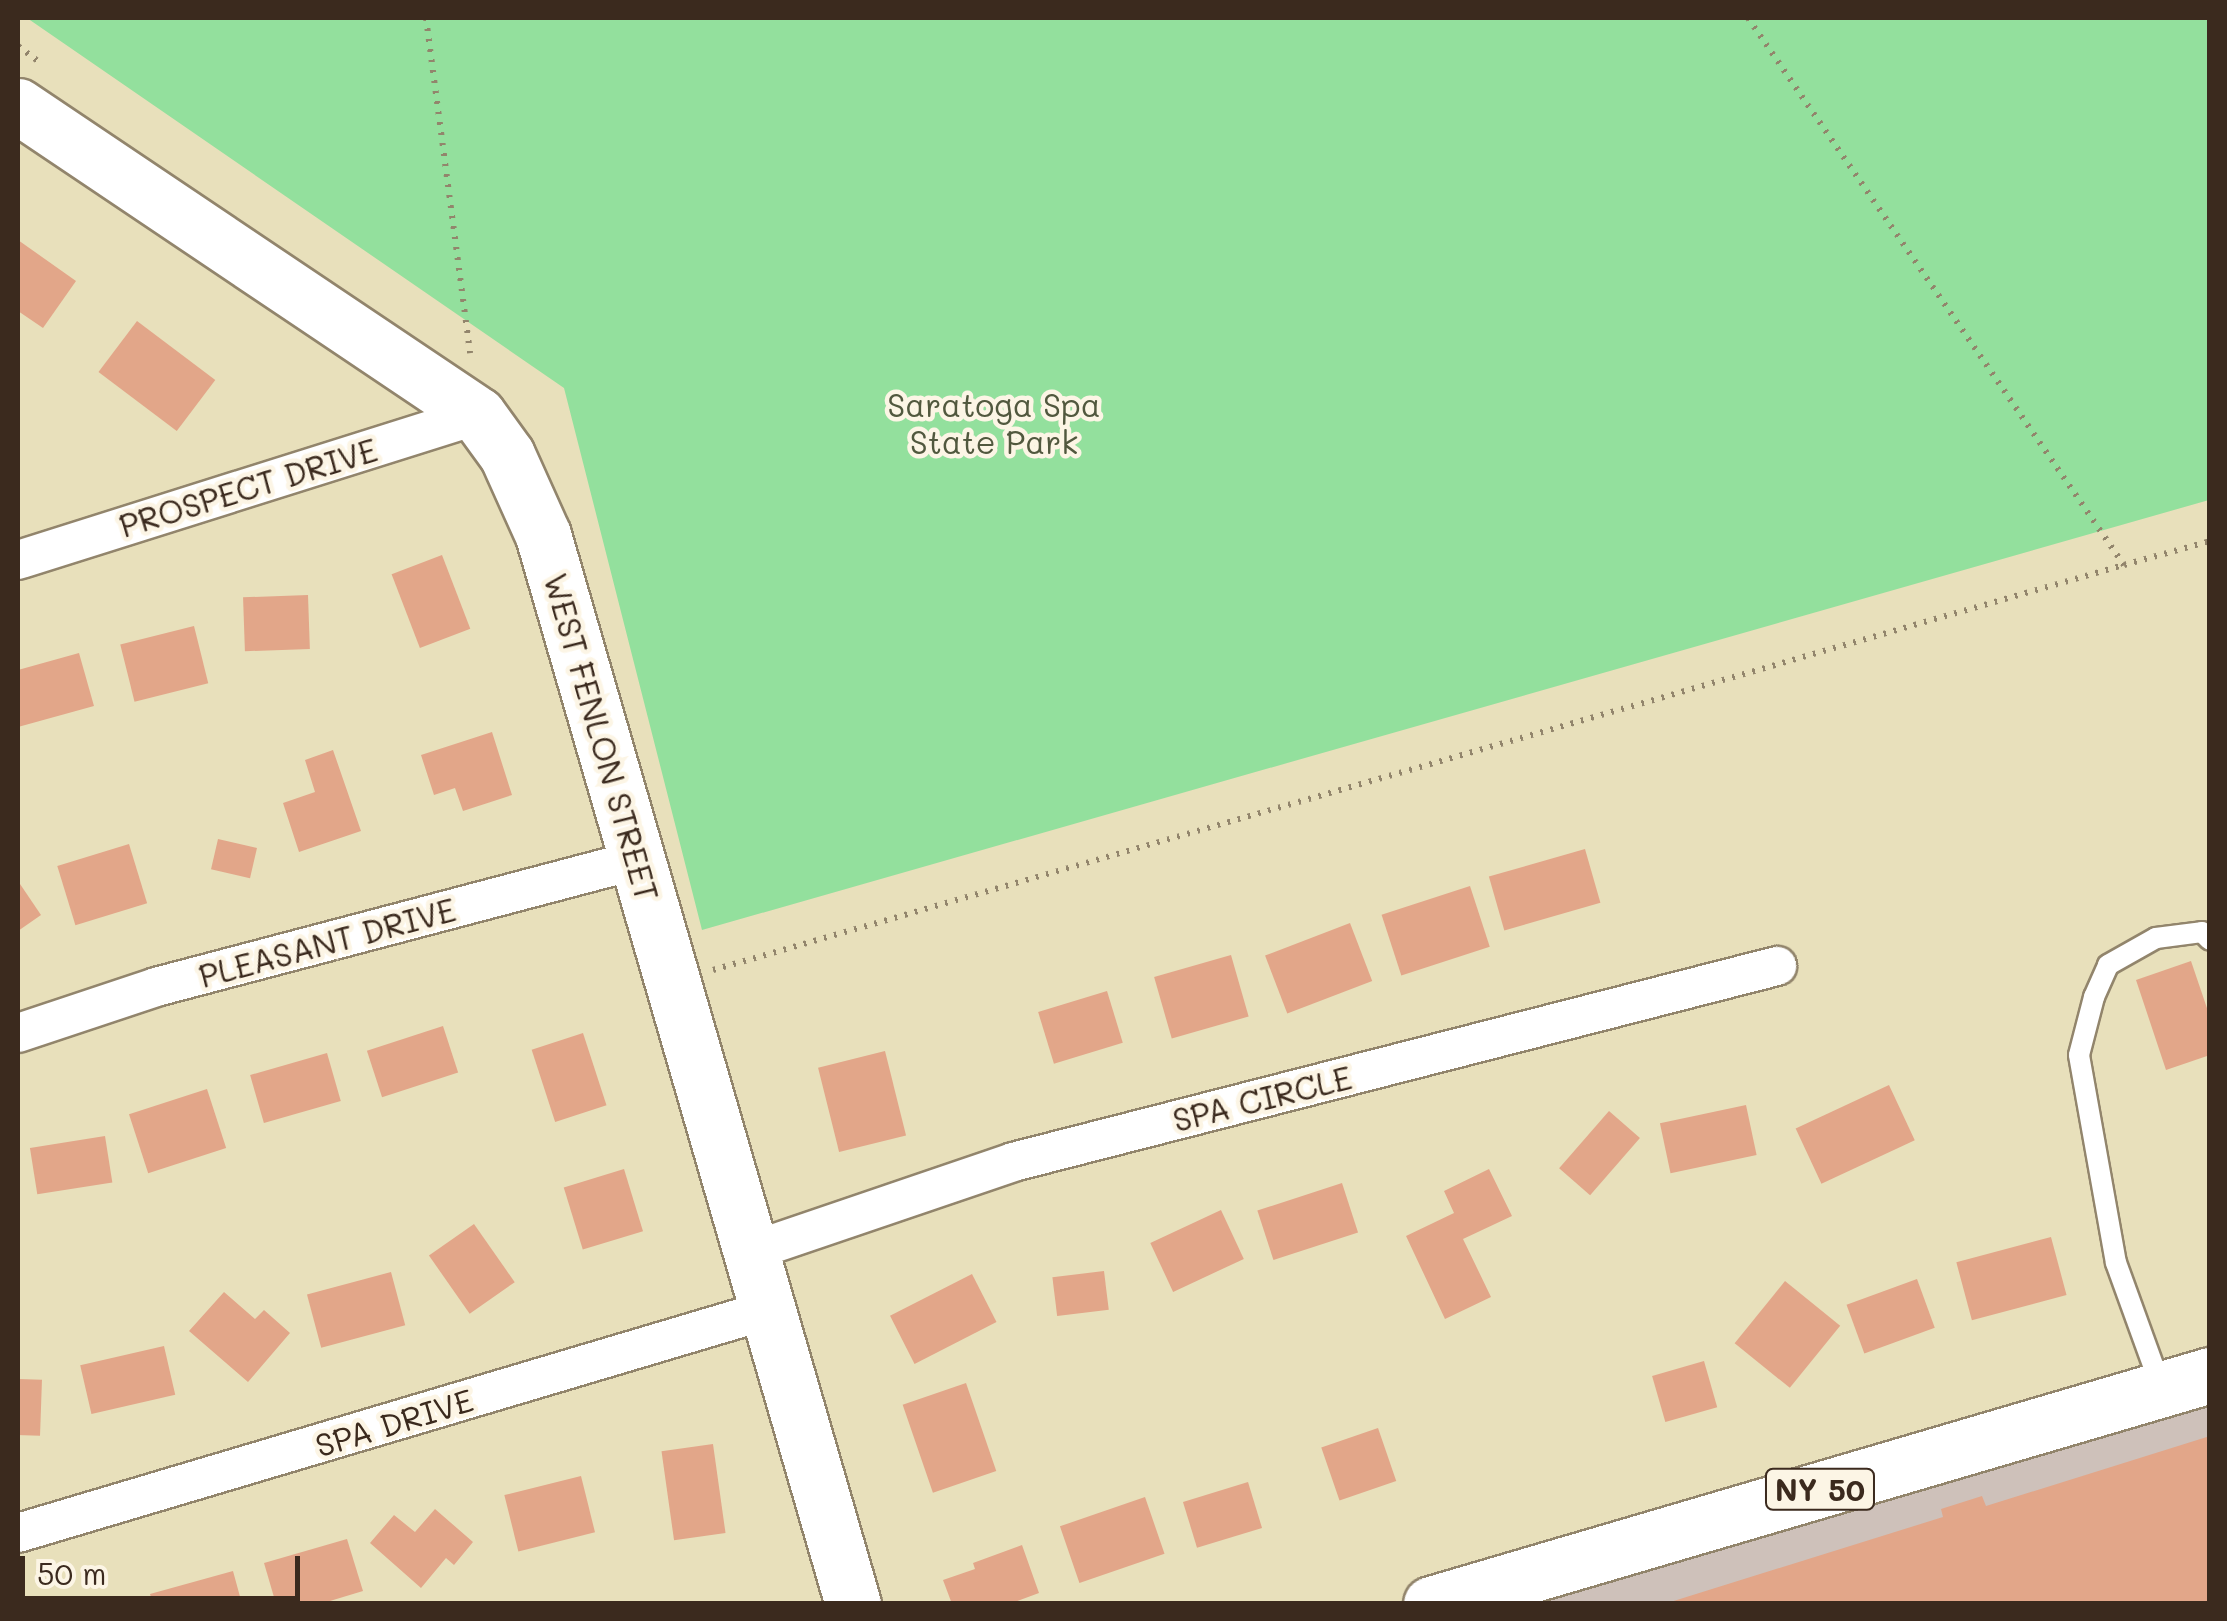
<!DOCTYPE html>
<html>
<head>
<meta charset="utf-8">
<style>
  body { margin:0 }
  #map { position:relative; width:2227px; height:1621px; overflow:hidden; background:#e8e0bb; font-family:Mali,sans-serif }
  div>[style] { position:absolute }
  .industrial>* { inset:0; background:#cec1ba }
  .green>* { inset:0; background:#93e09d }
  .building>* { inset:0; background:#e2a689; transform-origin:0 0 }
  .path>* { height:6px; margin-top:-3px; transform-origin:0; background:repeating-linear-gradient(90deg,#92856c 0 2.5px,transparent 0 10.5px) }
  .roads { filter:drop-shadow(2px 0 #92856c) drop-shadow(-2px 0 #92856c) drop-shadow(0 2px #92856c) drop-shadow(0 -2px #92856c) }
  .lane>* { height:20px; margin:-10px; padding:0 10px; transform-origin:10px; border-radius:10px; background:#fff }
  .street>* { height:38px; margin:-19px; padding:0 19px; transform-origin:19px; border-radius:19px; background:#fff }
  .secondary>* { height:55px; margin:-27.5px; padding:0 27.5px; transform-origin:27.5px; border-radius:27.5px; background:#fff }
  .highway>* { height:55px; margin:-27.5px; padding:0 27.5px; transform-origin:27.5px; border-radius:27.5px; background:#fff }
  span { translate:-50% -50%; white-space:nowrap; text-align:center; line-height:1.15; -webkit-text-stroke:9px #fcf5e5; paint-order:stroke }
  .shield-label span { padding:2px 8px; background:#fcf5e5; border:2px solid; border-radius:8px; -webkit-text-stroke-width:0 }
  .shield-label { font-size:30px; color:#3b2a1e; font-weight:700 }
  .park-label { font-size:32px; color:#51583e }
  .street-label { font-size:32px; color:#3b2a1e }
  .frame { position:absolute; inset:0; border:20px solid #3b2a1e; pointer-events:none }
  .scale { position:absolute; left:20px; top:1556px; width:280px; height:45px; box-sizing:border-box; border:5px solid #3b2a1e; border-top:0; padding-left:12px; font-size:30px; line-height:35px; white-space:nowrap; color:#3b2a1e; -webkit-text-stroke:8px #fcf5e5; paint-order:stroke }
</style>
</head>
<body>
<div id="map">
  <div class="industrial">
    <i style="clip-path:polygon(2209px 1394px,2209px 1603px,1519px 1603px)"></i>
  </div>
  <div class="green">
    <i style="clip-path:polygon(27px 18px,2209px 18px,2209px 500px,702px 930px,564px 388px)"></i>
  </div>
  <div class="building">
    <i style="clip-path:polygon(18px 240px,76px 281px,43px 328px,18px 311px)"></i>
    <i style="left:137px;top:321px;width:98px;height:64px;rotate:37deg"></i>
    <i style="left:442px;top:555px;width:79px;height:54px;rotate:69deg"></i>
    <i style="left:308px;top:595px;width:54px;height:65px;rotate:88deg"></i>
    <i style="left:194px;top:626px;width:59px;height:76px;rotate:76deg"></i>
    <i style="clip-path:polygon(79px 653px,94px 706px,18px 727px,18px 670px)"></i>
    <i style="clip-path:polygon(492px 732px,512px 795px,463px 811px,455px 788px,434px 795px,421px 755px)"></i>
    <i style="clip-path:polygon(333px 750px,361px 831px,299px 852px,283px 803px,315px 792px,305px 760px)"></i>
    <i style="left:218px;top:839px;width:40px;height:31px;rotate:13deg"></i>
    <i style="left:129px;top:844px;width:62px;height:75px;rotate:73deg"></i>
    <i style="left:1585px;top:849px;width:56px;height:100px;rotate:74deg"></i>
    <i style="clip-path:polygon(18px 881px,41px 915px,18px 931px)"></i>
    <i style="left:1470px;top:886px;width:64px;height:93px;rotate:72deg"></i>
    <i style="left:1350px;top:923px;width:62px;height:91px;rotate:69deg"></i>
    <i style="left:1231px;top:955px;width:64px;height:80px;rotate:74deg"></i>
    <i style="clip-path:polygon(2191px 961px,2210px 1017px,2210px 1055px,2166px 1070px,2136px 980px)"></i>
    <i style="left:1107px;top:991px;width:54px;height:72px;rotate:73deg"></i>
    <i style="left:443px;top:1026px;width:49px;height:80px;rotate:72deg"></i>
    <i style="left:583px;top:1033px;width:76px;height:54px;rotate:72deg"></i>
    <i style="left:885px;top:1051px;width:87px;height:69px;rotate:76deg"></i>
    <i style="left:327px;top:1053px;width:50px;height:80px;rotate:74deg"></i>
    <i style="left:1889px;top:1085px;width:61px;height:103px;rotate:65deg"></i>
    <i style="left:207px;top:1089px;width:62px;height:82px;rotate:72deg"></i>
    <i style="left:1746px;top:1105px;width:51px;height:88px;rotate:78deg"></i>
    <i style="left:1609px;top:1111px;width:41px;height:76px;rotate:41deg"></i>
    <i style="left:105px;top:1136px;width:47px;height:76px;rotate:81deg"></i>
    <i style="left:624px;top:1169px;width:65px;height:63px;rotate:73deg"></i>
    <i style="clip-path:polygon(1489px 1169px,1512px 1216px,1463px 1239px,1491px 1297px,1445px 1319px,1406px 1236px,1454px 1213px,1444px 1191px)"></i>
    <i style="left:1342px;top:1183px;width:52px;height:89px;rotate:72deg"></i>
    <i style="left:1221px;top:1210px;width:54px;height:78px;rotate:65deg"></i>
    <i style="left:474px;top:1224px;width:71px;height:55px;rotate:55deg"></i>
    <i style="left:2051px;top:1237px;width:60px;height:98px;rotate:75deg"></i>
    <i style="left:1104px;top:1271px;width:39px;height:52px;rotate:83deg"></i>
    <i style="left:391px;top:1272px;width:55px;height:87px;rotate:75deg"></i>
    <i style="left:972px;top:1274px;width:54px;height:92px;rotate:63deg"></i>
    <i style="left:1917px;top:1279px;width:52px;height:75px;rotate:70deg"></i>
    <i style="left:1785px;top:1281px;width:71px;height:80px;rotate:39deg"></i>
    <i style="clip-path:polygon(224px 1292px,255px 1319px,264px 1310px,290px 1333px,248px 1382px,189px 1331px)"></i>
    <i style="left:164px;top:1346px;width:50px;height:86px;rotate:77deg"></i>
    <i style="left:1704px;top:1361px;width:48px;height:54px;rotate:74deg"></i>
    <i style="left:18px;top:1379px;width:24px;height:56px;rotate:2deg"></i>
    <i style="left:966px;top:1383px;width:93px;height:67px;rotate:71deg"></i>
    <i style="left:1378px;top:1428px;width:56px;height:60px;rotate:71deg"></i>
    <i style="clip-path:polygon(2210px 1436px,2210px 1604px,1664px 1604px,1943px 1517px,1941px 1509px,1982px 1496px,1986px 1506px)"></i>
    <i style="left:713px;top:1444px;width:90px;height:52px;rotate:82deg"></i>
    <i style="left:581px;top:1476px;width:58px;height:79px;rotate:76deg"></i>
    <i style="left:1248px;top:1482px;width:48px;height:68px;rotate:73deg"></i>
    <i style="left:1145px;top:1497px;width:60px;height:90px;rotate:71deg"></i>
    <i style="clip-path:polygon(435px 1509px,473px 1542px,454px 1565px,446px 1558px,421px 1588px,370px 1543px,394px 1515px,415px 1532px)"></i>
    <i style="clip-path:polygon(347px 1539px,363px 1591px,320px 1604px,276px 1604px,264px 1563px)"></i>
    <i style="clip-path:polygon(1022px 1545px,1039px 1593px,1009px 1604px,952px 1604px,943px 1580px,975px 1569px,973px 1563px)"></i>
    <i style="clip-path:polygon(233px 1571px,242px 1604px,153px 1604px,150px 1594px)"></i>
  </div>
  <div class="path">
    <i style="left:426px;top:18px;width:338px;rotate:82.5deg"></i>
    <i style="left:1748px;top:18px;width:664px;rotate:55.5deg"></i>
    <i style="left:2124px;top:565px;width:89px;rotate:-15.6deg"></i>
    <i style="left:18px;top:46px;width:30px;rotate:37deg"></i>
    <i style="left:713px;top:970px;width:1468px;rotate:-16.02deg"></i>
  </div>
  <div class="roads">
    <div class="lane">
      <i style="left:2161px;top:1387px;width:132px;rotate:-109.9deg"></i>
      <i style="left:2116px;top:1263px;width:211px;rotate:-100.1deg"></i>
      <i style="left:2079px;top:1055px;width:60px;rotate:-75.5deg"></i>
      <i style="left:2094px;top:997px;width:35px;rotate:-66deg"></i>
      <i style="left:2108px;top:965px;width:55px;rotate:-29.4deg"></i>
      <i style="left:2156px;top:938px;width:46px;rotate:-7.4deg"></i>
      <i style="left:2202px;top:932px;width:11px;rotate:45deg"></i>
    </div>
    <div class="street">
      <i style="left:18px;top:560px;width:482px;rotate:-17.5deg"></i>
      <i style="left:18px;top:1033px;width:145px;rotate:-18.4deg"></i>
      <i style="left:156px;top:987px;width:498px;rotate:-14.8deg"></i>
      <i style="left:752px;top:1251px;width:276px;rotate:-18.8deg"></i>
      <i style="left:1013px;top:1162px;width:789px;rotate:-14.39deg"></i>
      <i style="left:18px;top:1533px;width:786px;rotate:-16.57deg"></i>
    </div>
    <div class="secondary">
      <i style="left:18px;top:106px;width:554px;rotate:33.89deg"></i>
      <i style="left:478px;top:415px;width:49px;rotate:54.1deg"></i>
      <i style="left:507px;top:455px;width:88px;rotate:65.8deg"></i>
      <i style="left:543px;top:535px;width:1113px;rotate:73.83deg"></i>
    </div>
    <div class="highway">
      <i style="left:1431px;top:1604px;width:812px;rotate:-16.38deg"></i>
    </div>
  </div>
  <div class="shield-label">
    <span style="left:1820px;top:1489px">NY 50</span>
  </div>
  <div class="park-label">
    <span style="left:994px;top:423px">Saratoga Spa<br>State Park</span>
  </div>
  <div class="street-label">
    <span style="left:248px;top:487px;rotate:-17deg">PROSPECT DRIVE</span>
    <span style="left:602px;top:737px;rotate:74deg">WEST FENLON STREET</span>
    <span style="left:327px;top:942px;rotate:-15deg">PLEASANT DRIVE</span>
    <span style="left:1262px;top:1098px;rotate:-14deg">SPA CIRCLE</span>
    <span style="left:394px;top:1422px;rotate:-17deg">SPA DRIVE</span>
  </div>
  <div class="frame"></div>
  <div class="scale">50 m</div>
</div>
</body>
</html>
